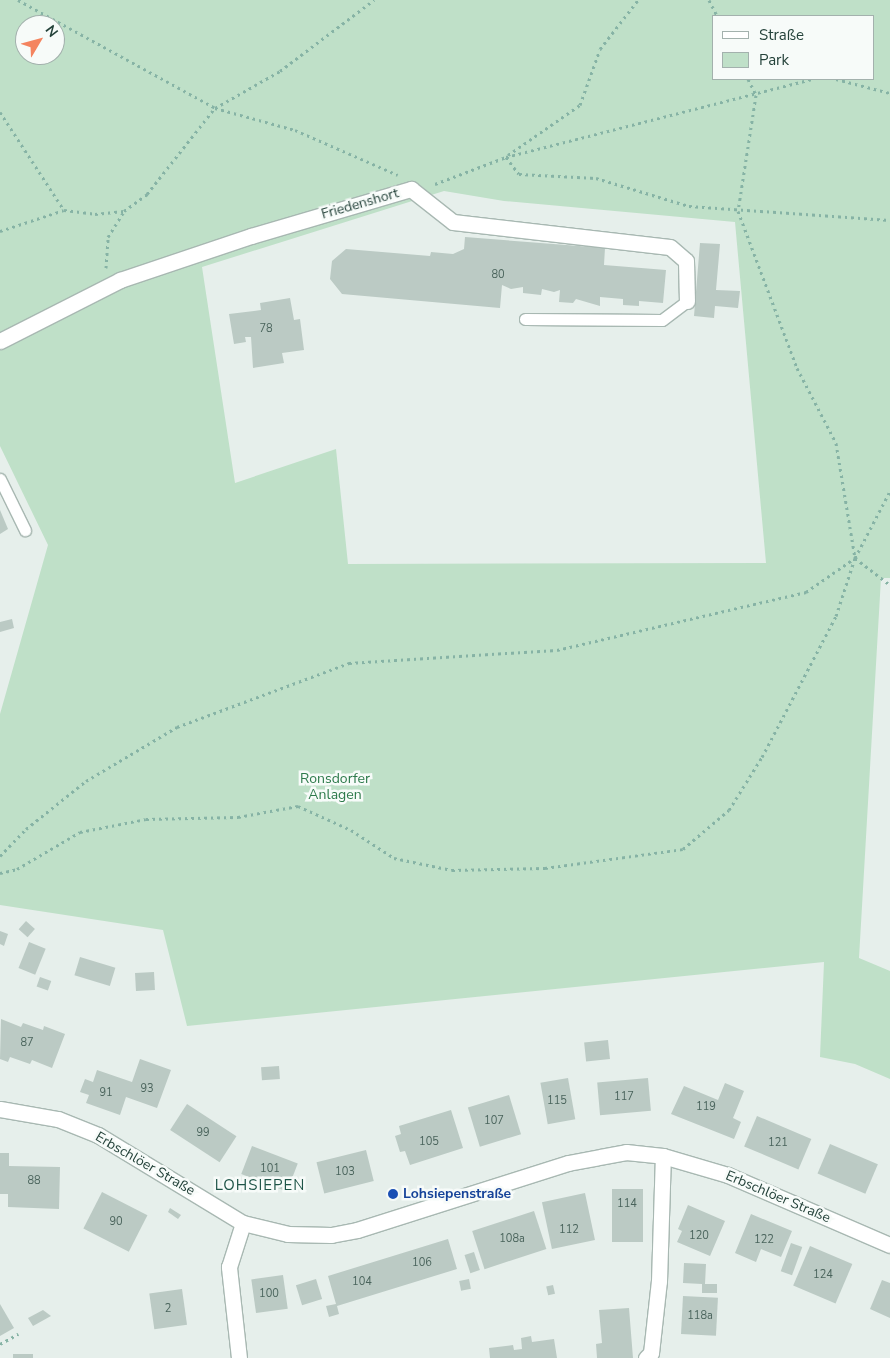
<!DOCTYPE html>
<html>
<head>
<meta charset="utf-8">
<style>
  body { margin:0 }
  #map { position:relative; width:890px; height:1358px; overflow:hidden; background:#e6efeb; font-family:"Nunito Sans",sans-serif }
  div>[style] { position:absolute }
  .green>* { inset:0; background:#bfe0c8 }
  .building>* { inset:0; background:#bbcac4; transform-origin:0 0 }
  .path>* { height:3px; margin-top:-1.5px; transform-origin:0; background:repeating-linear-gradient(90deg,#86b3a5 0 2.5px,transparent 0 6.5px) }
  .roads { filter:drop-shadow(1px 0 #a8b8b2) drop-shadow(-1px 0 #a8b8b2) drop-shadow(0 1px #a8b8b2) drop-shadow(0 -1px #a8b8b2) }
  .service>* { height:11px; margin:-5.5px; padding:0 5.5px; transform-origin:5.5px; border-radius:5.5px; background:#fff }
  .minor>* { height:15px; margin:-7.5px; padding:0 7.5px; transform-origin:7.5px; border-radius:7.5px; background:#fff }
  .tertiary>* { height:15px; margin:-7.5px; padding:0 7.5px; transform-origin:7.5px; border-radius:7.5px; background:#fff }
  .dots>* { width:14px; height:14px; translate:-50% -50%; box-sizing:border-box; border:2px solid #f7fbf9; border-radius:50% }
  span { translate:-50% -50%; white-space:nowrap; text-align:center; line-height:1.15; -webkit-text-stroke:5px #f7fbf9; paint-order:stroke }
  .number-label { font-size:11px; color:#4a645c }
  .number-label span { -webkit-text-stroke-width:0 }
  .street-label { font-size:14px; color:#24423a }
  .park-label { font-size:14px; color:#2d7a4b }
  .transit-label { font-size:14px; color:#164399; font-weight:700 }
  .left { translate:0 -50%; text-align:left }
  .neighbourhood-label { font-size:15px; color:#1f5548; letter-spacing:1px }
  .legend { position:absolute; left:712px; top:15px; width:162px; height:65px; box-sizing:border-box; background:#f7fbf9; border:1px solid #a3b1ad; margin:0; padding:6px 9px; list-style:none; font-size:15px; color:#24423a }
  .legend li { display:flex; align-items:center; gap:10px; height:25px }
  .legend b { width:25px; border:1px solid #a3b1ad }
  .north { position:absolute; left:15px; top:15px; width:50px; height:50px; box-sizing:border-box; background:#f7fbf9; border:1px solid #a3b1ad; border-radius:50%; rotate:53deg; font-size:14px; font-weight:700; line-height:20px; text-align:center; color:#24423a }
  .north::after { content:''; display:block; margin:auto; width:18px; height:22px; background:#f4845f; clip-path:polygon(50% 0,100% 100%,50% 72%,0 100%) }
</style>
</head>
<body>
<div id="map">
  <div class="green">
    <i style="clip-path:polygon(evenodd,0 0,890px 0,890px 578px,881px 578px,859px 958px,890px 971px,890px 1079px,855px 1064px,820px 1057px,824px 962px,187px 1026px,163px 930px,0 905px,0 714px,48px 545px,0 446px,0 0,714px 16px,874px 16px,874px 79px,714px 79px,714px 16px,0 0,25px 25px,55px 25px,55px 55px,25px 55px,25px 25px,0 0,444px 191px,504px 201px,735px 222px,766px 563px,348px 564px,336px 449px,235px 483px,202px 267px,444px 191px)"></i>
  </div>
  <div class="building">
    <i style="clip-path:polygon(465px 237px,605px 248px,604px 265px,666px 270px,663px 303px,639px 301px,639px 306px,623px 305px,623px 299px,600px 297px,600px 306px,576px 299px,573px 303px,559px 302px,560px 290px,554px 292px,542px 289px,541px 295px,523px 293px,523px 287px,511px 289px,502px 285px,500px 308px,342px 294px,330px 279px,332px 261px,346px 249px,430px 256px,431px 252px,453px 254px,464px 249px)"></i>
    <i style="clip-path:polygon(700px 243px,720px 244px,716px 290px,740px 291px,738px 308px,715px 306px,714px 318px,694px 316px)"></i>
    <i style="clip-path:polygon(290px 298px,294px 320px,300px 319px,304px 350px,282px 353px,284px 363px,253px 368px,251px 337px,245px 337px,246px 342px,234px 344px,229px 314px,261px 310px,260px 303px)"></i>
    <i style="clip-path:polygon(0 510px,8px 529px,0 534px)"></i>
    <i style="clip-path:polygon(12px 619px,14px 628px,0 632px,0 622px)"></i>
    <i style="left:26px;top:921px;width:12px;height:11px;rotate:42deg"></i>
    <i style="clip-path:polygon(0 931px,8px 934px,4px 946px,0 944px)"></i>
    <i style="left:29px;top:942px;width:18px;height:28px;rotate:22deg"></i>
    <i style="left:80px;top:957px;width:37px;height:19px;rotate:17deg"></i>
    <i style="left:154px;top:972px;width:18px;height:19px;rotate:87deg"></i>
    <i style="left:40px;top:977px;width:12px;height:10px;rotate:20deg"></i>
    <i style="clip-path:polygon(1px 1019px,21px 1027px,23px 1023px,43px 1030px,44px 1026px,65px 1034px,52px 1068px,32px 1060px,30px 1064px,10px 1057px,8px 1062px,0 1059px)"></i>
    <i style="left:608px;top:1040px;width:19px;height:24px;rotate:84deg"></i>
    <i style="clip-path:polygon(140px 1059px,171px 1070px,157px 1108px,126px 1097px,120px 1115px,86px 1103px,89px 1095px,80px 1092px,85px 1079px,93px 1082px,97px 1070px,132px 1082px)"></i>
    <i style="left:279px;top:1066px;width:13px;height:18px;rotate:86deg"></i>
    <i style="left:568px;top:1078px;width:42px;height:28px;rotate:80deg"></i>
    <i style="left:648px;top:1078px;width:33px;height:51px;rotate:85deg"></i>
    <i style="clip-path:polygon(725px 1083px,744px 1091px,733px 1118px,741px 1122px,734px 1139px,671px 1114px,684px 1086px,718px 1100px)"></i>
    <i style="left:509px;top:1095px;width:41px;height:43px;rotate:73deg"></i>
    <i style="left:187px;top:1104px;width:59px;height:31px;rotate:33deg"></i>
    <i style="clip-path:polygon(451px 1110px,463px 1148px,410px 1165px,405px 1151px,400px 1152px,395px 1136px,401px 1134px,399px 1126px)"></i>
    <i style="left:757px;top:1116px;width:59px;height:33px;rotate:23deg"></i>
    <i style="left:830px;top:1144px;width:52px;height:32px;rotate:23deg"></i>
    <i style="left:252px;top:1146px;width:49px;height:30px;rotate:21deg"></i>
    <i style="left:366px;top:1150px;width:32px;height:51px;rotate:76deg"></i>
    <i style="clip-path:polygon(0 1153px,9px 1153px,9px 1166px,60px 1167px,59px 1209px,8px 1207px,8px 1194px,0 1194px)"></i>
    <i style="left:612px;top:1189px;width:31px;height:53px"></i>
    <i style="left:102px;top:1192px;width:51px;height:41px;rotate:27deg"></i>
    <i style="left:585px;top:1193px;width:48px;height:44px;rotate:78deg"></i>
    <i style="clip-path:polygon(688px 1205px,725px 1221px,710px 1256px,677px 1242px,682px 1231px,678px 1229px)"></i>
    <i style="clip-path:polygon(170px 1208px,181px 1215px,178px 1219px,168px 1212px)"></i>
    <i style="left:534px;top:1211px;width:40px;height:65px;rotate:72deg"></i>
    <i style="clip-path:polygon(751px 1214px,792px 1231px,781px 1257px,761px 1249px,756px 1262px,735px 1253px)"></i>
    <i style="clip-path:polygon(448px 1239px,457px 1269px,337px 1306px,339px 1314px,329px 1317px,326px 1306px,336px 1304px,328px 1276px)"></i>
    <i style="left:791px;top:1243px;width:12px;height:30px;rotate:20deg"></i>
    <i style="left:810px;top:1246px;width:46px;height:43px;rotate:23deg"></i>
    <i style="left:474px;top:1252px;width:19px;height:10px;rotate:72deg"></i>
    <i style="clip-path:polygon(684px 1263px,706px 1264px,705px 1284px,717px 1284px,717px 1293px,702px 1293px,702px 1284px,683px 1283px)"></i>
    <i style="left:283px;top:1275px;width:34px;height:32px;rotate:82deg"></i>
    <i style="left:316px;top:1279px;width:21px;height:21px;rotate:73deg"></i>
    <i style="left:469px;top:1279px;width:10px;height:10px;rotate:79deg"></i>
    <i style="clip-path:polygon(882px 1280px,890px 1283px,890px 1318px,870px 1309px)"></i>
    <i style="left:553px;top:1285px;width:9px;height:7px;rotate:77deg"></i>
    <i style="left:182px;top:1289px;width:36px;height:33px;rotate:82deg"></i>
    <i style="left:683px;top:1296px;width:35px;height:38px;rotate:3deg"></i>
    <i style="clip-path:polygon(0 1304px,14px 1328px,0 1336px)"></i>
    <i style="clip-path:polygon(629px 1308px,633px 1358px,597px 1358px,596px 1344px,602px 1343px,599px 1310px)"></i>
    <i style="clip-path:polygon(43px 1310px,51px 1316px,33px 1326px,28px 1318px)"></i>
    <i style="clip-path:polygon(531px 1336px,532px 1342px,554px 1339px,557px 1358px,490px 1358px,489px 1348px,513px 1345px,514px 1350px,522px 1349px,521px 1338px)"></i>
    <i style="left:13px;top:1354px;width:20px;height:4px"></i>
  </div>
  <div class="path">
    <i style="left:18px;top:0;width:225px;rotate:28.7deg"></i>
    <i style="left:215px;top:108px;width:83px;rotate:15.4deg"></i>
    <i style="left:295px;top:130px;width:112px;rotate:23.6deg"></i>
    <i style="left:709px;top:0;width:18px;rotate:63deg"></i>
    <i style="left:748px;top:79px;width:18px;rotate:63deg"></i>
    <i style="left:756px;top:95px;width:117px;rotate:98.8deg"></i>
    <i style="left:738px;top:211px;width:168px;rotate:69.4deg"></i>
    <i style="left:797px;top:368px;width:85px;rotate:62.5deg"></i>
    <i style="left:836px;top:443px;width:117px;rotate:80.6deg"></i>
    <i style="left:855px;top:558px;width:44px;rotate:37.6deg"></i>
    <i style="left:836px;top:79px;width:56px;rotate:14.5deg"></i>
    <i style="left:0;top:112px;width:117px;rotate:56.9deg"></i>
    <i style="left:508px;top:155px;width:88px;rotate:-34.8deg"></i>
    <i style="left:580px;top:105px;width:59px;rotate:-70.3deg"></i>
    <i style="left:600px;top:49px;width:62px;rotate:-52.2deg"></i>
    <i style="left:506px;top:157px;width:21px;rotate:53deg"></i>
    <i style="left:519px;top:174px;width:77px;rotate:3deg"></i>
    <i style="left:596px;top:178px;width:97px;rotate:16.8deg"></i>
    <i style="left:689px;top:206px;width:201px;rotate:4deg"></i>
    <i style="left:435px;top:184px;width:76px;rotate:-20.8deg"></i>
    <i style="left:506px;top:157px;width:315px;rotate:-14.3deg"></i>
    <i style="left:0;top:231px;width:67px;rotate:-18.2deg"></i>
    <i style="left:64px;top:210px;width:31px;rotate:7deg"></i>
    <i style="left:95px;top:214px;width:29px;rotate:-6deg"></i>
    <i style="left:124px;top:211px;width:29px;rotate:-36deg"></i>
    <i style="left:147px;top:194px;width:110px;rotate:-51.7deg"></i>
    <i style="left:215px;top:108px;width:75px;rotate:-29.6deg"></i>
    <i style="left:280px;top:71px;width:118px;rotate:-37.1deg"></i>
    <i style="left:106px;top:268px;width:31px;rotate:-86deg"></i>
    <i style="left:108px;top:237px;width:31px;rotate:-58deg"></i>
    <i style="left:0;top:856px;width:37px;rotate:-46deg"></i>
    <i style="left:26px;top:829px;width:77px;rotate:-38.7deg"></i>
    <i style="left:86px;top:781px;width:106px;rotate:-30.7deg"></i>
    <i style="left:177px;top:727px;width:184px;rotate:-20.4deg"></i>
    <i style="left:349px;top:663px;width:208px;rotate:-3.6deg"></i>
    <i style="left:557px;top:650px;width:256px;rotate:-13.1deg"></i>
    <i style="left:806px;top:592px;width:60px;rotate:-34.8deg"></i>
    <i style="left:0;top:873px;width:17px;rotate:-13deg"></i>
    <i style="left:17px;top:869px;width:73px;rotate:-30.4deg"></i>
    <i style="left:80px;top:832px;width:67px;rotate:-11.1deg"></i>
    <i style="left:146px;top:819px;width:92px;rotate:-1.2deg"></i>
    <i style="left:238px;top:817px;width:61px;rotate:-10.4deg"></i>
    <i style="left:298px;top:806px;width:58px;rotate:24.4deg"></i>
    <i style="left:351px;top:830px;width:51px;rotate:33.1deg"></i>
    <i style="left:394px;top:858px;width:59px;rotate:11.7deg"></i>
    <i style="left:452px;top:870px;width:93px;rotate:-1.2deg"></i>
    <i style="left:545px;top:868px;width:139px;rotate:-7.8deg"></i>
    <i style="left:683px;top:849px;width:60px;rotate:-40.3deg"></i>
    <i style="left:729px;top:810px;width:62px;rotate:-58.1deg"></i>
    <i style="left:762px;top:757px;width:159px;rotate:-62.3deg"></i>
    <i style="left:836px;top:616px;width:61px;rotate:-71.9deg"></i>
    <i style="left:855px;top:558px;width:76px;rotate:-62.4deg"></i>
    <i style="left:0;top:1344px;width:21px;rotate:-29deg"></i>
  </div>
  <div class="roads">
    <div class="service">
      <i style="left:525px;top:319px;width:137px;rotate:0.4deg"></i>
      <i style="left:662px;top:320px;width:31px;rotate:-37deg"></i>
      <i style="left:0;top:479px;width:57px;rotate:63.9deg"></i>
    </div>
    <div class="minor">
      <i style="left:0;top:341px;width:135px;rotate:-26.9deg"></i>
      <i style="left:120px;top:280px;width:138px;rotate:-18.6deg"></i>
      <i style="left:251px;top:236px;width:167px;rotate:-16.4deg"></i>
      <i style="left:411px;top:189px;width:53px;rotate:38.2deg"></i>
      <i style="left:453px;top:222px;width:218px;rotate:6.6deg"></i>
      <i style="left:670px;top:247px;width:21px;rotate:41deg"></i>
      <i style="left:686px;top:261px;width:40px;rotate:88.6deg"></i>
      <i style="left:239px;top:1358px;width:92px;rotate:-96.3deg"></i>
      <i style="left:229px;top:1267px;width:46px;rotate:-72.3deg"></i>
      <i style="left:646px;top:1358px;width:7px;rotate:-45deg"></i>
      <i style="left:651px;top:1353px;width:72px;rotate:-83.7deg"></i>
      <i style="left:659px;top:1281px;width:125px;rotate:-88.2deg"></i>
    </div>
    <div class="tertiary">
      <i style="left:0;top:1109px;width:59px;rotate:9.8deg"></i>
      <i style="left:58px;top:1119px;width:43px;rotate:21.8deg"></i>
      <i style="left:98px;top:1135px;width:170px;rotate:31.3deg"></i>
      <i style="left:243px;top:1223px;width:46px;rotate:13.7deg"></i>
      <i style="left:288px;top:1234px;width:43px;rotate:1.3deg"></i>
      <i style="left:331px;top:1235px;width:26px;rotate:-11deg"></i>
      <i style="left:357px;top:1230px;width:221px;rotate:-17.6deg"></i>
      <i style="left:568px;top:1163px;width:59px;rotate:-10.7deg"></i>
      <i style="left:626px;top:1152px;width:37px;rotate:6deg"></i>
      <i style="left:663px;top:1156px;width:68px;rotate:16.3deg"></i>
      <i style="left:728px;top:1175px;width:176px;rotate:23.4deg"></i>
    </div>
  </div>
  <div class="dots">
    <i style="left:393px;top:1194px;background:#1a4fb4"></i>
  </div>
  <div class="number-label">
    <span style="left:498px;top:275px">80</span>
    <span style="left:266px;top:329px">78</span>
    <span style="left:27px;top:1043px">87</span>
    <span style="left:147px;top:1089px">93</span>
    <span style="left:106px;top:1093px">91</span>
    <span style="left:624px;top:1097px">117</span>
    <span style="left:557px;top:1101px">115</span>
    <span style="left:706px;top:1107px">119</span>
    <span style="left:494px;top:1121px">107</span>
    <span style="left:203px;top:1133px">99</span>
    <span style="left:429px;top:1142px">105</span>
    <span style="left:778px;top:1143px">121</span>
    <span style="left:270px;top:1169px">101</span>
    <span style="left:345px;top:1172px">103</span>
    <span style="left:34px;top:1181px">88</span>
    <span style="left:627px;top:1204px">114</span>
    <span style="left:116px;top:1222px">90</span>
    <span style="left:569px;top:1230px">112</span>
    <span style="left:699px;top:1236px">120</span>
    <span style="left:512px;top:1239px">108a</span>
    <span style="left:764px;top:1240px">122</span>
    <span style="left:422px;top:1263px">106</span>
    <span style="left:823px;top:1275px">124</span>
    <span style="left:362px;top:1282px">104</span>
    <span style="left:269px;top:1294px">100</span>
    <span style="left:168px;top:1309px">2</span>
    <span style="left:700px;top:1316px">118a</span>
  </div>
  <div class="street-label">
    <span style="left:360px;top:204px;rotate:-16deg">Friedenshort</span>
    <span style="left:145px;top:1164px;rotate:30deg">Erbschlöer Straße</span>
    <span style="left:778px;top:1197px;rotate:23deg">Erbschlöer Straße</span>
  </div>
  <div class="park-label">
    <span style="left:335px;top:787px">Ronsdorfer<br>Anlagen</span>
  </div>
  <div class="transit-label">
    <span class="left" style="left:403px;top:1194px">Lohsiepenstraße</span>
  </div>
  <div class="neighbourhood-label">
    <span style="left:260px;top:1186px">LOHSIEPEN</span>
  </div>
  <ul class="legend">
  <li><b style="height:6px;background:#fff"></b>Straße</li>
  <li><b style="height:14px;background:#bfe0c8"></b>Park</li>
  </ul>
  <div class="north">N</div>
</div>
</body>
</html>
